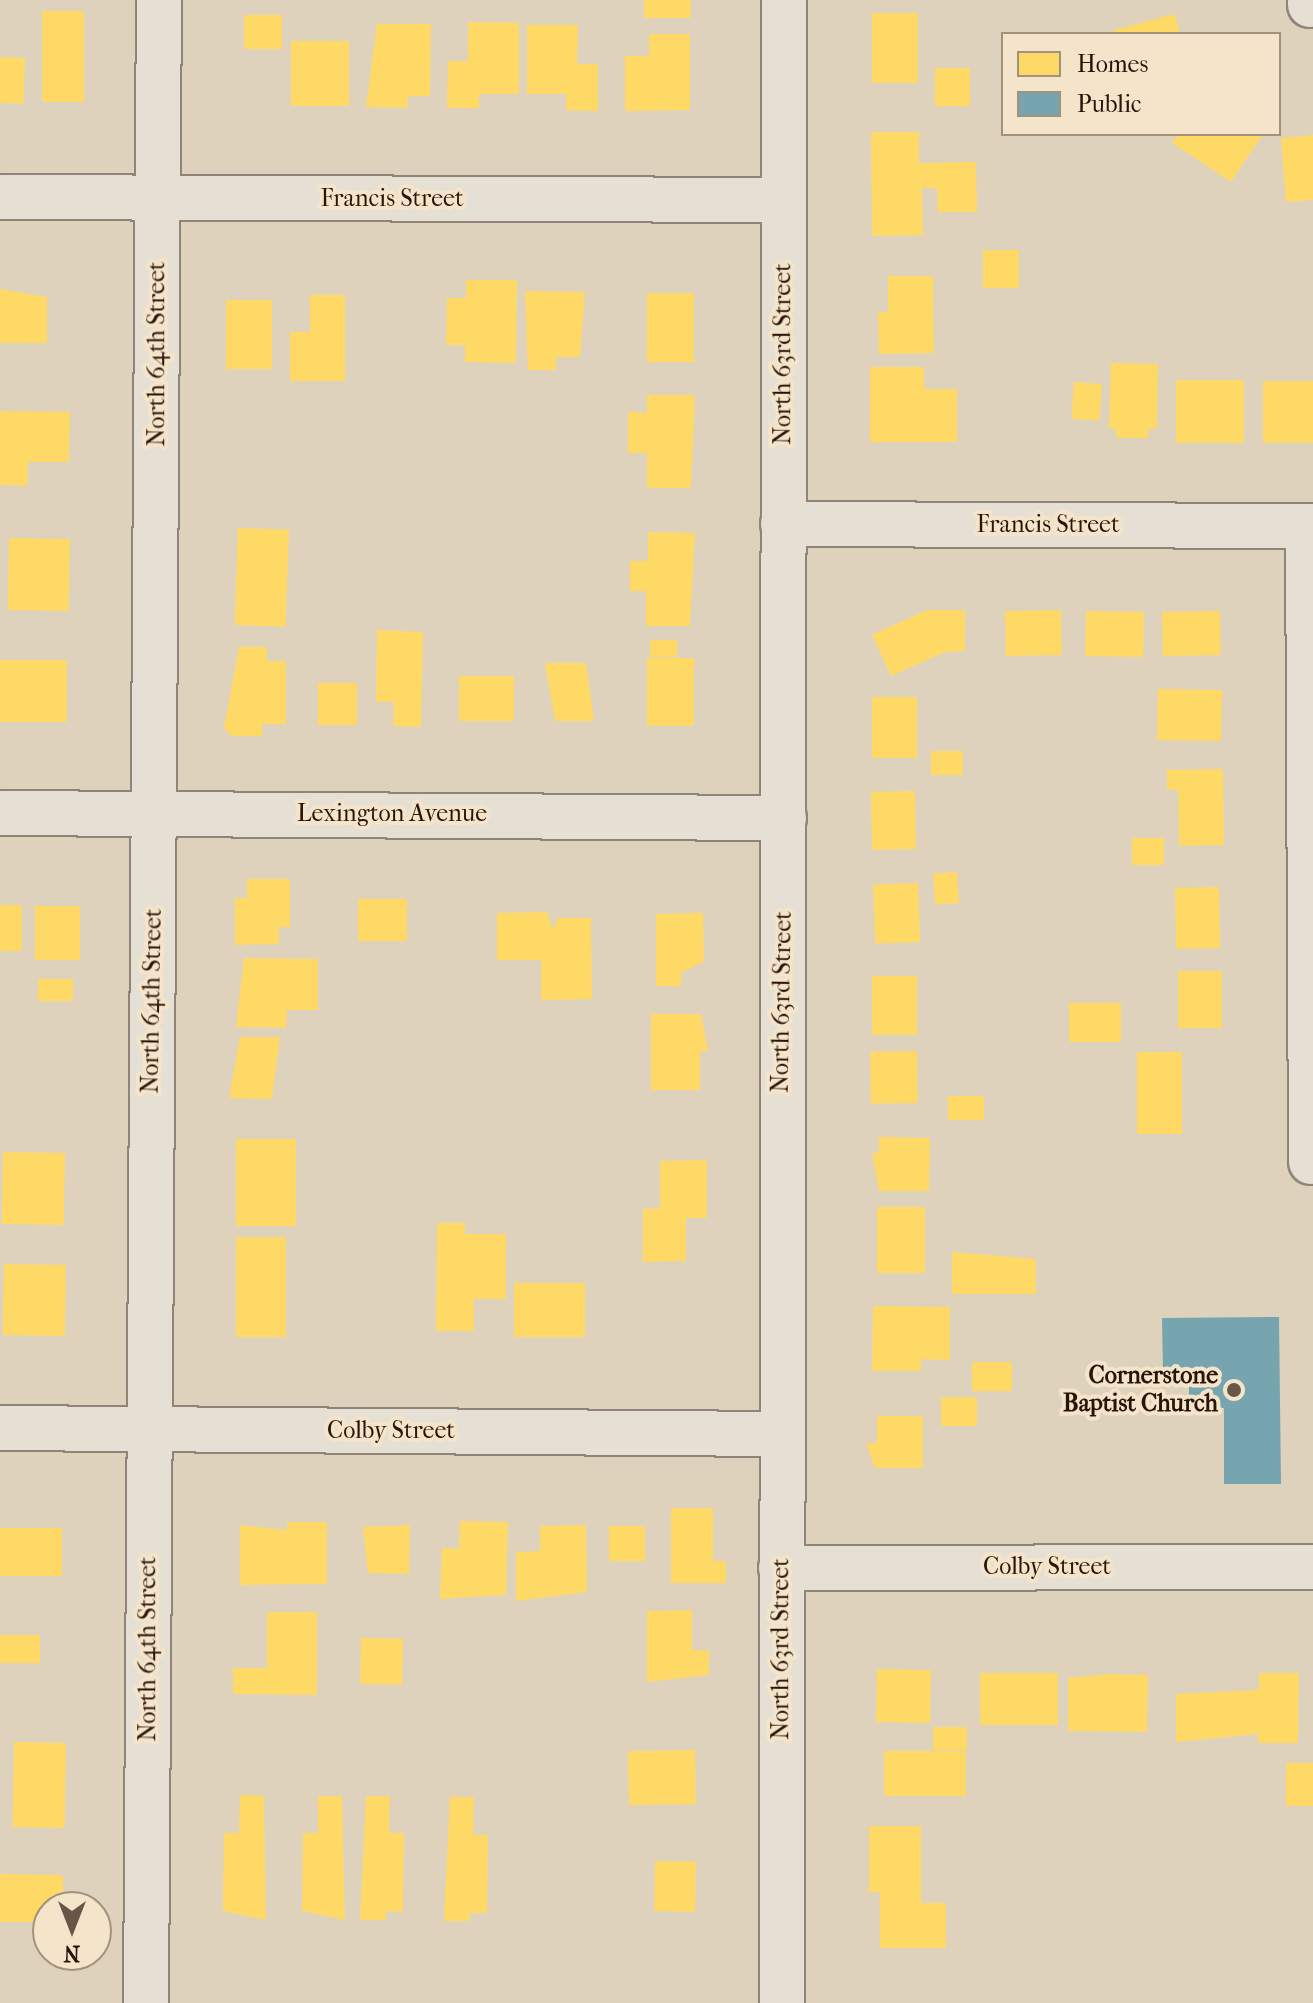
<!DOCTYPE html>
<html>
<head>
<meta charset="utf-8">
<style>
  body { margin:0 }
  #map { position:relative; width:1313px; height:2003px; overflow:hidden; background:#dfd2bc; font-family:"IM FELL French Canon",serif }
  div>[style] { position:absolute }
  .homes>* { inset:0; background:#ffd966; transform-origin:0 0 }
  .public>* { inset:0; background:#76a5af }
  .roads { filter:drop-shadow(2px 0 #8f8477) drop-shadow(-2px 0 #8f8477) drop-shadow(0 2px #8f8477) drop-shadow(0 -2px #8f8477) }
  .minor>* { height:44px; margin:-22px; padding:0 22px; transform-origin:22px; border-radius:22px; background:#e5dfd4 }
  .dots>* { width:22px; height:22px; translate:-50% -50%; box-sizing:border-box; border:4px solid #f4e4ca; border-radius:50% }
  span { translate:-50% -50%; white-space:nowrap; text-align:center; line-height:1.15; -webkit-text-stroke:8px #f4e4ca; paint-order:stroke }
  .street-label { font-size:24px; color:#281409 }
  .poi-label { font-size:24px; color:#281409; font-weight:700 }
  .right { translate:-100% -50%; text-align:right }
  .legend { position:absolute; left:1001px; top:32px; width:280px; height:104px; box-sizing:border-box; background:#f4e4ca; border:2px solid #a2917d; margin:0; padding:10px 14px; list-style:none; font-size:24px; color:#281409 }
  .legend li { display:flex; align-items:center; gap:16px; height:40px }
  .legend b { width:40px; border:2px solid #a2917d }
  .north { position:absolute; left:32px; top:1891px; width:80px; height:80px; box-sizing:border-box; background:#f4e4ca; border:2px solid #a2917d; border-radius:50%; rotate:180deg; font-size:22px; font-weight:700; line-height:32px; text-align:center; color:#281409 }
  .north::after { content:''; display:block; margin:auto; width:28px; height:36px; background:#685648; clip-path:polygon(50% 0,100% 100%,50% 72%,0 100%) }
</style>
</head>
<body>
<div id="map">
  <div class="homes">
    <i style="left:644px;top:0;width:47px;height:18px"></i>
    <i style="left:42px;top:11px;width:42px;height:91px"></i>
    <i style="left:872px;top:13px;width:46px;height:70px"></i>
    <i style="clip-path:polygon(1175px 14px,1180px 34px,1115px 34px,1114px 30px)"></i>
    <i style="left:244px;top:15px;width:38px;height:34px"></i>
    <i style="clip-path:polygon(468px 22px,519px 23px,519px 94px,479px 94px,479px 108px,447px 108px,448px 61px,468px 61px)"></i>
    <i style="clip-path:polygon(377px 24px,431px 24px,430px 96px,408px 96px,407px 108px,366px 107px)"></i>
    <i style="clip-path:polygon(527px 25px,578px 25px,577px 64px,598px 64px,598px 111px,566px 110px,566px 94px,527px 94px)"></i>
    <i style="clip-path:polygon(649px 34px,690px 34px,690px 110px,625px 111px,625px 56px,649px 56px)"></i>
    <i style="left:291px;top:41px;width:58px;height:65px"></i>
    <i style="left:0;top:57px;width:25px;height:46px;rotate:2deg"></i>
    <i style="left:935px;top:68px;width:35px;height:38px"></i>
    <i style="clip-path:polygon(871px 132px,919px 132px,919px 163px,976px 162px,977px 212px,938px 212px,937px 188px,922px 188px,923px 235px,872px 236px)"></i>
    <i style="clip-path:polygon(1179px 134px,1263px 134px,1231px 182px,1172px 143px)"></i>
    <i style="clip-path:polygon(1313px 135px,1313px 200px,1286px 202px,1281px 138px)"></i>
    <i style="left:1019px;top:250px;width:38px;height:36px;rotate:90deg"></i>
    <i style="clip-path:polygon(888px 276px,933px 276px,934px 353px,879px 354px,878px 312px,888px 312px)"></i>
    <i style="clip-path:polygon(466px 280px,517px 280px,516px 363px,465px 362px,465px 345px,446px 345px,447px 298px,466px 298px)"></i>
    <i style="clip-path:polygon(0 289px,47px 297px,47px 343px,0 343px)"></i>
    <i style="clip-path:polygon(525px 291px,585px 292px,580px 357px,556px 357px,556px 370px,528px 370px)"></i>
    <i style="left:647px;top:293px;width:47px;height:69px"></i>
    <i style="clip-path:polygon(310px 295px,345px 295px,345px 381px,290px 381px,290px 332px,310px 332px)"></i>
    <i style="left:226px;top:300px;width:46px;height:69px"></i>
    <i style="clip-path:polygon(1111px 363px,1158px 364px,1157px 429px,1149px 429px,1148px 438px,1116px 438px,1117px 429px,1109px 429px)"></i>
    <i style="clip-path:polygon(870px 367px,924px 367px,924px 389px,957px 389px,957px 442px,870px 442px)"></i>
    <i style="left:1176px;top:380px;width:68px;height:63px"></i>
    <i style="left:1263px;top:381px;width:50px;height:62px"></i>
    <i style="left:1074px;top:382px;width:28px;height:37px;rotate:4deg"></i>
    <i style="clip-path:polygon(647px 395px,695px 395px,691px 488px,647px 488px,647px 453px,628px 453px,628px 412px,647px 413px)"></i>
    <i style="clip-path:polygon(0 411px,70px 412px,69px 462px,28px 462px,27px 486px,0 485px)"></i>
    <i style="left:238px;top:528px;width:51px;height:97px;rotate:2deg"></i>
    <i style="clip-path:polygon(648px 532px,695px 533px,690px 626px,646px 626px,646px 591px,630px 591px,630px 561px,648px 561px)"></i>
    <i style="left:9px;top:538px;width:61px;height:72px;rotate:1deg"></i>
    <i style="clip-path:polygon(927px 610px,965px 610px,965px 651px,945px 652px,891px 676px,872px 635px)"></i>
    <i style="left:1061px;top:610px;width:45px;height:56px;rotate:89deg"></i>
    <i style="left:1086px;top:611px;width:58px;height:45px;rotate:1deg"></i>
    <i style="left:1220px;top:611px;width:44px;height:58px;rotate:89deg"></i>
    <i style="clip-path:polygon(377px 630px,423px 632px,421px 727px,393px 726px,394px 702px,376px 702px)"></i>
    <i style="left:650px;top:640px;width:27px;height:17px"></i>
    <i style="clip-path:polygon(239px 647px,267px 647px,267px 661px,286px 661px,286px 724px,262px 724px,262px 736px,232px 736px,224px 728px)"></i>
    <i style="left:647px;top:658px;width:47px;height:68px"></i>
    <i style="left:0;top:660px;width:67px;height:62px"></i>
    <i style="clip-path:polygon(545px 663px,586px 663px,594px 721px,555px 721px)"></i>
    <i style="left:459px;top:676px;width:55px;height:45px"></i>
    <i style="left:318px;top:683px;width:39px;height:42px"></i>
    <i style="left:1158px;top:689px;width:64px;height:51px;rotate:1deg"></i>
    <i style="left:872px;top:697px;width:45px;height:61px"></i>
    <i style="left:931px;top:751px;width:32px;height:24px"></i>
    <i style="clip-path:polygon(1223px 769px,1224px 845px,1179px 846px,1178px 790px,1167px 790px,1167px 770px)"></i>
    <i style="left:915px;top:791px;width:58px;height:44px;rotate:89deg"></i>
    <i style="left:1164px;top:838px;width:27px;height:32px;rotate:90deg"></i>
    <i style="left:957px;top:872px;width:31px;height:24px;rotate:86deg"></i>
    <i style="clip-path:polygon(247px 879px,290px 879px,290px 927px,279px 927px,279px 944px,235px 945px,235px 898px,247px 898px)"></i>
    <i style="left:918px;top:883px;width:59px;height:45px;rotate:88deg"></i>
    <i style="left:1219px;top:887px;width:61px;height:44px;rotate:89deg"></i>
    <i style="left:358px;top:899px;width:49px;height:42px"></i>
    <i style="left:0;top:905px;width:22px;height:46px"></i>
    <i style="left:35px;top:906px;width:45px;height:54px"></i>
    <i style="clip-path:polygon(547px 912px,553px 929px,558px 918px,591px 918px,592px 999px,541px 1000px,541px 960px,497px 960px,497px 913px)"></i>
    <i style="clip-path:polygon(703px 913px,704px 961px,681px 973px,681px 986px,656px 986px,656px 914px)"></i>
    <i style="clip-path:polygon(244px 958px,318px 959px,318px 1010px,287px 1010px,286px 1028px,236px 1027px)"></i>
    <i style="left:1178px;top:971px;width:44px;height:57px"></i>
    <i style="left:917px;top:976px;width:59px;height:45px;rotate:90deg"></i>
    <i style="left:38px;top:979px;width:35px;height:22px"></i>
    <i style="left:1069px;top:1003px;width:52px;height:39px"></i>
    <i style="clip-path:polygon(651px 1014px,701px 1014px,708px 1051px,700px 1051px,700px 1090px,651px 1090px)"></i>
    <i style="clip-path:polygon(240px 1037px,280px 1037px,272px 1099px,229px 1098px)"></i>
    <i style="left:917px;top:1051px;width:52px;height:47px;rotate:89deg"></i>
    <i style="left:1137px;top:1052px;width:45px;height:82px"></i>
    <i style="left:948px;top:1096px;width:36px;height:24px"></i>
    <i style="clip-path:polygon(879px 1137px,930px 1138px,929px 1191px,879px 1191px,872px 1153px,879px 1153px)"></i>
    <i style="left:236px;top:1139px;width:60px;height:87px"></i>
    <i style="left:3px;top:1152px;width:62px;height:72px;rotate:1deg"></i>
    <i style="clip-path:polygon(707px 1160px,707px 1218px,686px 1218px,686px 1261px,643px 1262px,643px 1209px,660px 1208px,660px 1161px)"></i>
    <i style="left:877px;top:1207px;width:48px;height:66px"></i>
    <i style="clip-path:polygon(437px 1223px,465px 1223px,465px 1234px,506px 1234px,506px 1299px,474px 1299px,474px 1331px,436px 1331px)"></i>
    <i style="left:236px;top:1237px;width:50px;height:100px"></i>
    <i style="clip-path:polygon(952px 1252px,1036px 1259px,1036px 1294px,952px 1294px)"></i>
    <i style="left:4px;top:1264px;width:62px;height:71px;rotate:1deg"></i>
    <i style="left:514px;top:1283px;width:71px;height:54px"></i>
    <i style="clip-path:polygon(873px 1306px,950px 1307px,950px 1360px,921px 1359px,921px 1371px,872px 1371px)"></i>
    <i style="left:972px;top:1362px;width:40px;height:29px"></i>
    <i style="left:941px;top:1397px;width:36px;height:29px"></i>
    <i style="clip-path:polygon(877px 1416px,923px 1416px,923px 1468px,875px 1468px,866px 1443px,877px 1443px)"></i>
    <i style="clip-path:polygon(671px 1508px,713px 1508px,713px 1561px,726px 1561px,726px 1583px,671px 1583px)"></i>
    <i style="clip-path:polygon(460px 1521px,508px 1522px,506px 1595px,440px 1599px,442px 1548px,459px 1549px)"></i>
    <i style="clip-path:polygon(287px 1522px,327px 1522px,327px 1584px,240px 1585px,240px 1525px,287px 1530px)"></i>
    <i style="clip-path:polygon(410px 1525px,409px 1574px,368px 1573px,363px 1527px)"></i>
    <i style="clip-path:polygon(586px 1525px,587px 1592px,516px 1601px,516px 1552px,540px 1551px,540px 1526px)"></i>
    <i style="left:609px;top:1526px;width:36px;height:35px"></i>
    <i style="left:0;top:1528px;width:62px;height:48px"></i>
    <i style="clip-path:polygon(692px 1610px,692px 1650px,709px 1650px,709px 1675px,647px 1682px,647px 1611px)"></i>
    <i style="clip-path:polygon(267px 1612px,317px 1612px,317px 1695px,233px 1694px,233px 1668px,267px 1668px)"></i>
    <i style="left:0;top:1635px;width:40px;height:28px"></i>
    <i style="left:361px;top:1638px;width:42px;height:46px;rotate:1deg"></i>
    <i style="left:877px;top:1669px;width:54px;height:53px;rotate:1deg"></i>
    <i style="left:980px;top:1673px;width:78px;height:52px"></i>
    <i style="clip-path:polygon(1259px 1673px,1299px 1673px,1298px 1743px,1258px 1743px,1258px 1734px,1176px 1742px,1176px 1694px,1259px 1690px)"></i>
    <i style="clip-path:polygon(1107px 1674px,1148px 1675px,1147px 1732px,1068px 1731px,1068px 1678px)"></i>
    <i style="left:933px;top:1727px;width:34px;height:23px"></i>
    <i style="left:14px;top:1742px;width:52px;height:85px;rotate:1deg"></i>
    <i style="left:695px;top:1750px;width:54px;height:67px;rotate:89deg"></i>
    <i style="left:884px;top:1751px;width:82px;height:45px"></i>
    <i style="left:1286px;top:1763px;width:27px;height:43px"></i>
    <i style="clip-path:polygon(240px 1795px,264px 1796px,266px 1920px,223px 1911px,224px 1833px,239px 1833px)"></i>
    <i style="clip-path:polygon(318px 1796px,342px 1796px,345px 1920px,302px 1911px,303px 1833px,318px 1833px)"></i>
    <i style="clip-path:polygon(366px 1796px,390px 1796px,389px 1833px,404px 1833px,403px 1912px,386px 1911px,386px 1920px,360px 1920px)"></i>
    <i style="clip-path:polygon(450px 1797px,474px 1797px,473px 1835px,488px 1835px,487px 1913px,470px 1913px,470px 1921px,444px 1921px)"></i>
    <i style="clip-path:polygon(869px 1826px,921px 1826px,921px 1903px,946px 1903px,946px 1948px,880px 1948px,880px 1892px,869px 1892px)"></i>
    <i style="left:655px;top:1861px;width:41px;height:50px;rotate:1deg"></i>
    <i style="clip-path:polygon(0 1874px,63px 1875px,63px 1907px,48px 1907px,48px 1922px,0 1922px)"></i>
  </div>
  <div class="public">
    <i style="clip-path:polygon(1279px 1317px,1281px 1484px,1224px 1484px,1224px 1408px,1189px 1408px,1189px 1371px,1163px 1371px,1162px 1318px)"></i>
  </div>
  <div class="roads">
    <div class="minor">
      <i style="left:1310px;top:0;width:5px;rotate:90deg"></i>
      <i style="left:0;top:197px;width:783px;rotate:0.22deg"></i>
      <i style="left:783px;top:524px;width:530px;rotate:0.22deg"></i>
      <i style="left:1308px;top:526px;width:636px;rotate:89.73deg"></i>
      <i style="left:0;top:813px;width:784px;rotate:0.37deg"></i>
      <i style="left:0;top:1428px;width:782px;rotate:0.44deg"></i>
      <i style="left:781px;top:1568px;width:532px;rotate:-0.11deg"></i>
      <i style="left:146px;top:2003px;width:2003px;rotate:-89.63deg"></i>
      <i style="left:782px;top:2003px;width:2003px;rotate:-89.94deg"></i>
    </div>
  </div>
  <div class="dots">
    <i style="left:1234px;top:1390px;background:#685648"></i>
  </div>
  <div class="street-label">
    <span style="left:392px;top:199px">Francis Street</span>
    <span style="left:157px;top:354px;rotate:-90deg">North 64th Street</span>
    <span style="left:783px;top:354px;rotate:-90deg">North 63rd Street</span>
    <span style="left:1048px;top:525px">Francis Street</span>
    <span style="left:392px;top:814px">Lexington Avenue</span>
    <span style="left:152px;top:1001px;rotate:-89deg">North 64th Street</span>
    <span style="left:782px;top:1002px;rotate:-89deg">North 63rd Street</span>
    <span style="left:391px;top:1431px">Colby Street</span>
    <span style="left:1047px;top:1567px">Colby Street</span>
    <span style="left:148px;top:1649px;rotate:-90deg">North 64th Street</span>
    <span style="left:781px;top:1649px;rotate:-90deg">North 63rd Street</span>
  </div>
  <div class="poi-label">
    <span class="right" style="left:1218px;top:1390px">Cornerstone<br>Baptist Church</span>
  </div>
  <ul class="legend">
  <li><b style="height:22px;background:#ffd966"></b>Homes</li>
  <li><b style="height:22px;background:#76a5af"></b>Public</li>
  </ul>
  <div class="north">N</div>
</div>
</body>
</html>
